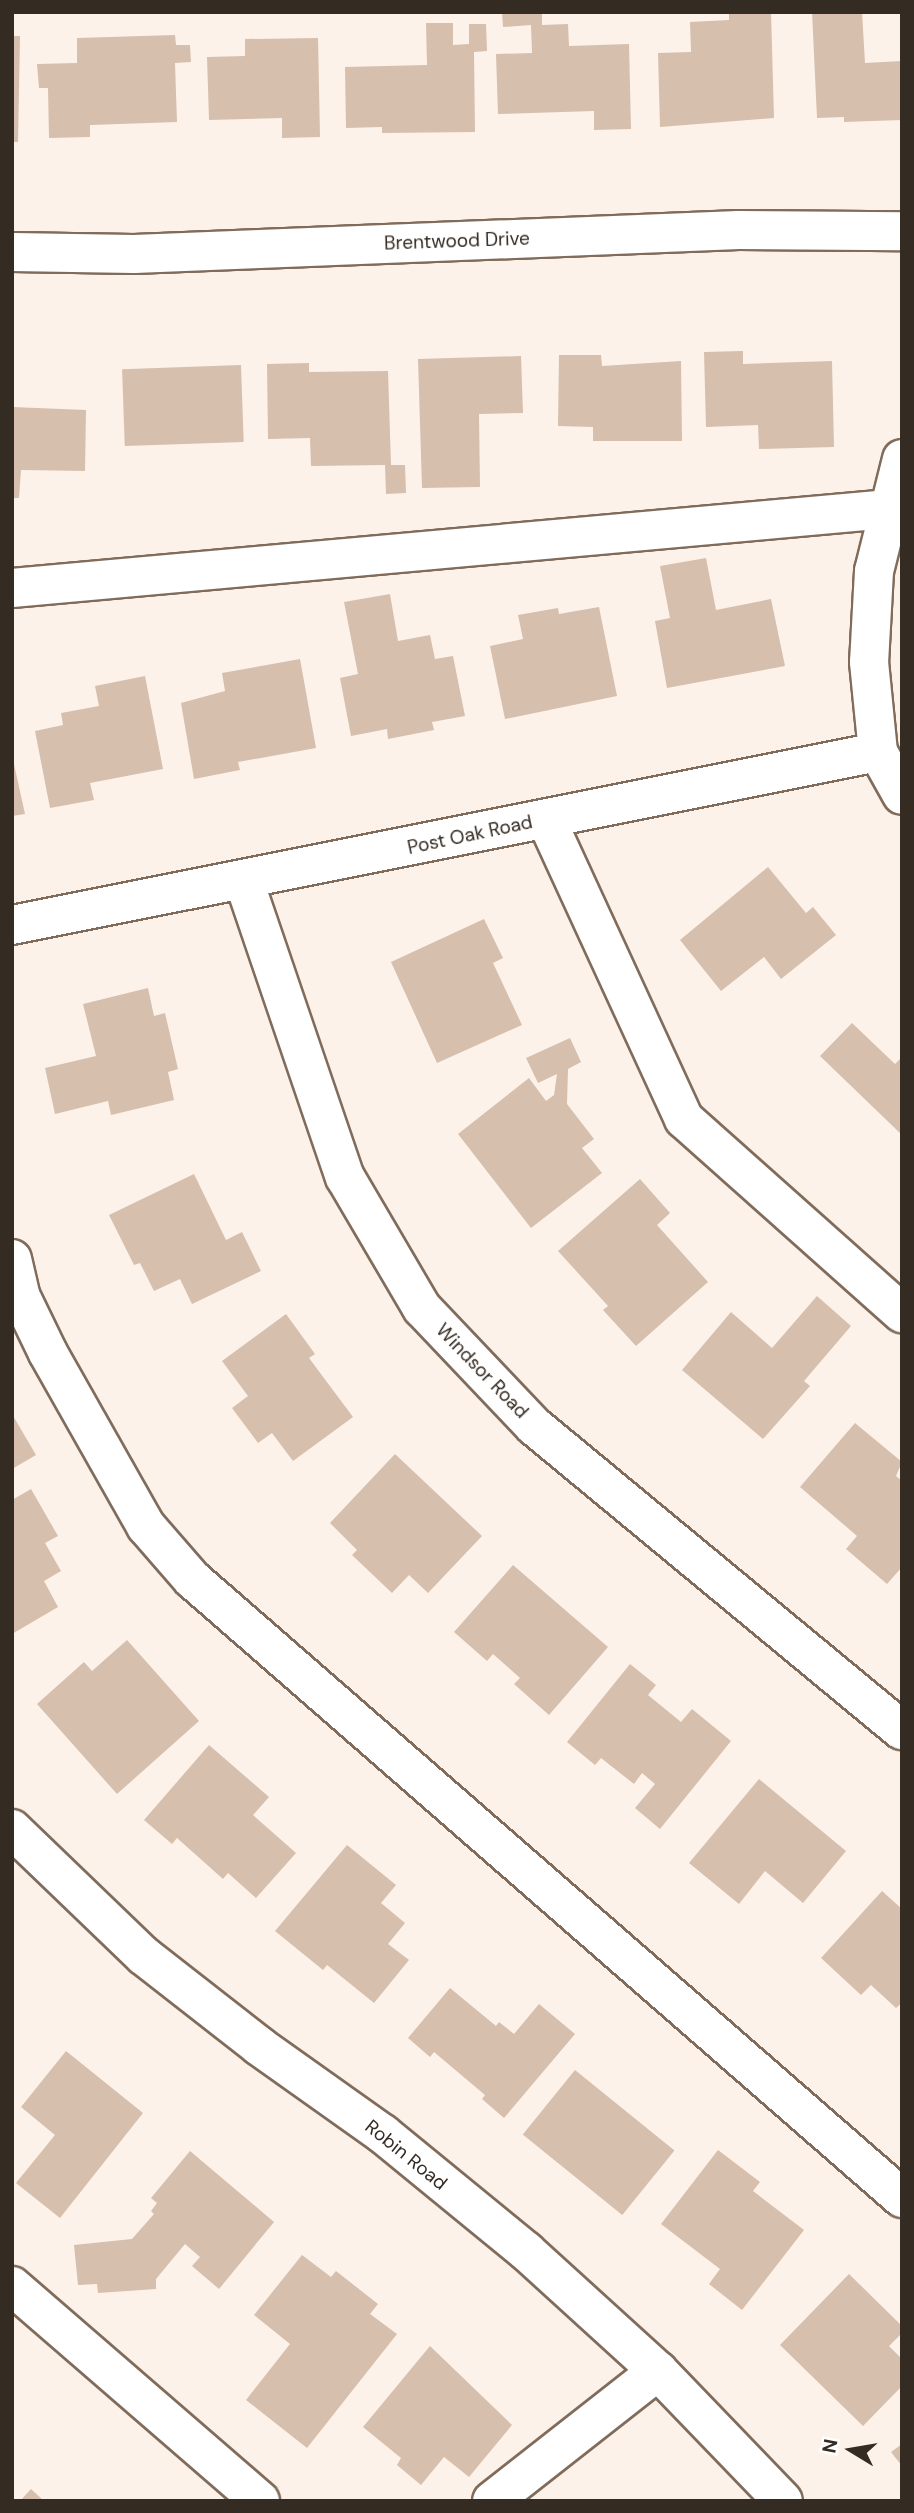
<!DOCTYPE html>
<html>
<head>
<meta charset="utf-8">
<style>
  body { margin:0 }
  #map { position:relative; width:914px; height:2513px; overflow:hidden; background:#fcf2ea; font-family:"DM Sans",sans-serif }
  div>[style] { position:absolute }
  .building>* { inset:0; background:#d6bfac; transform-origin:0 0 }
  .roads { filter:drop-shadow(2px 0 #816c5b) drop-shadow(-2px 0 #816c5b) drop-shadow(0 2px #816c5b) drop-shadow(0 -2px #816c5b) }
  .minor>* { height:38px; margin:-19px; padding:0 19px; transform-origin:19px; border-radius:19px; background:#fff }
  span { translate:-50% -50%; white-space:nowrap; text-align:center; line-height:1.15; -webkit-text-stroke:6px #fff; paint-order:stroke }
  .street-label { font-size:19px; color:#342b23 }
  .frame { position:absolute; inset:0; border:14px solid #342b23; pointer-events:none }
  .north { position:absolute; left:816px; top:2415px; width:70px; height:70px; -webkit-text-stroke:5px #fff; paint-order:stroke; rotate:281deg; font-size:19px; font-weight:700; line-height:28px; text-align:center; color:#342b23 }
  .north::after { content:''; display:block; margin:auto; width:24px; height:32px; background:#342b23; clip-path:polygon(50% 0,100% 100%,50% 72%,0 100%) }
</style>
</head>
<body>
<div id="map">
  <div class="building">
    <i style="clip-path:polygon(502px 12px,542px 12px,542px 25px,568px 24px,569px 46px,629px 44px,631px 129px,594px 130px,594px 111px,498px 114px,496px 54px,532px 53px,531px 25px,503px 27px)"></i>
    <i style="clip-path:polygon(729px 12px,771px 12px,774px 118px,660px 127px,658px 53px,691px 52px,690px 22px,729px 20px)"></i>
    <i style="clip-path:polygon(812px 12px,862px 12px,865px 63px,902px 61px,902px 120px,844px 122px,844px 117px,817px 118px)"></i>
    <i style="clip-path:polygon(426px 23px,453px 23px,453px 45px,469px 44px,469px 24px,486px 24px,487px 51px,474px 52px,475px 132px,382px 133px,382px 127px,346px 128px,345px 67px,427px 65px)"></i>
    <i style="clip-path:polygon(175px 35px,176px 45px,190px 45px,191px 62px,175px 63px,177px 122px,90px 125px,90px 137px,49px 138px,48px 88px,39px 88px,37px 64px,77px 63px,77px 38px)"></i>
    <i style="clip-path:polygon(12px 36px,20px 36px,18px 142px,12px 142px)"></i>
    <i style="clip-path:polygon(318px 38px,320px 137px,282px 138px,282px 118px,209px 120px,207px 57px,245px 56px,245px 39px)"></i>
    <i style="clip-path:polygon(743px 351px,743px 364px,832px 361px,834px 447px,759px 449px,758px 425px,706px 427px,704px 352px)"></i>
    <i style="clip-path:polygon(559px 355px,601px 355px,602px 366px,681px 361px,682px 441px,593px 441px,593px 427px,558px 426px)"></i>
    <i style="clip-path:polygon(521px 356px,523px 413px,479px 414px,480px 487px,422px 488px,418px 359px)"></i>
    <i style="clip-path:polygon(309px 363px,309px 372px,388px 371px,391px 465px,405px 465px,406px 493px,386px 494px,385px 465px,311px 466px,310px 438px,268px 439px,267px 364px)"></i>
    <i style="left:241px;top:365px;width:77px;height:119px;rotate:88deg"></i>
    <i style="clip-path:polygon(12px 407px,86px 410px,85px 471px,21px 470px,19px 498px,12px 498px)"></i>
    <i style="clip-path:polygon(706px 558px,716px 610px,771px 599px,785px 666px,667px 688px,655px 621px,670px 618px,660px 566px)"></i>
    <i style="clip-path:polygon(390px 594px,398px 641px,430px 635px,435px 659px,453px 656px,465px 716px,432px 722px,434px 730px,388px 739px,387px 729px,351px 736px,340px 678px,358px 674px,344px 602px)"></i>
    <i style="clip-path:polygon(599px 607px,617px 696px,505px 719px,490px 646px,523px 639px,518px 615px,558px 608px,559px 614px)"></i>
    <i style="clip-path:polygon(300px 659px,316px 748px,238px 762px,240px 770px,194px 779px,181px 703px,225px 691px,222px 673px)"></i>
    <i style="clip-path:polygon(145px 676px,163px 769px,90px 783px,94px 800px,50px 808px,35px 731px,63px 725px,61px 713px,99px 706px,95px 686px)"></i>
    <i style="clip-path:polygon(12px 755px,25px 814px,12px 816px)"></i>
    <i style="clip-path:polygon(768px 867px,806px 913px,813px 907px,836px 935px,781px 979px,764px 957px,721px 991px,680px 940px)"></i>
    <i style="clip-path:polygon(484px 919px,503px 958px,493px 963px,522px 1025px,437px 1063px,391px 962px)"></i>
    <i style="clip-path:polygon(148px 988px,154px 1016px,165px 1013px,178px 1069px,168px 1072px,174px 1100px,111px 1115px,108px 1101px,55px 1114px,45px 1068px,96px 1056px,83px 1004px)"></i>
    <i style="clip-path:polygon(852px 1023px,895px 1064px,902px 1057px,902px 1135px,820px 1056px)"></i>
    <i style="clip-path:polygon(570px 1038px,581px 1062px,568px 1069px,567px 1104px,594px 1139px,582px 1148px,602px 1173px,531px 1228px,458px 1134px,529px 1078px,546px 1101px,554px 1095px,557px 1074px,538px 1083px,526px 1058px)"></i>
    <i style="clip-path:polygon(194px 1174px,226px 1240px,242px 1232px,261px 1271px,192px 1304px,180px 1279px,154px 1291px,140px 1263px,134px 1265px,109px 1215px)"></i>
    <i style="clip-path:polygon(640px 1179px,670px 1213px,657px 1225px,708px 1282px,636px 1346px,603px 1310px,608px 1306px,558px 1251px)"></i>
    <i style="clip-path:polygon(817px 1296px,851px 1326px,804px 1381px,810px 1386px,763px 1439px,682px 1370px,731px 1312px,772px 1348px)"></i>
    <i style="clip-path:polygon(286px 1314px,315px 1354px,309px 1358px,353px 1417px,293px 1461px,272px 1433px,258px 1443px,232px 1408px,248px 1396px,222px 1361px)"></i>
    <i style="clip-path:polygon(12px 1414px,36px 1455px,12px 1469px)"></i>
    <i style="clip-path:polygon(855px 1423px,902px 1462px,896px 1476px,902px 1481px,902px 1567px,887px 1584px,846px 1549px,857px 1536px,800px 1487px)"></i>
    <i style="clip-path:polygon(395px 1454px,482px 1536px,428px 1593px,409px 1575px,392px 1593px,352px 1555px,357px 1550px,330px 1523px)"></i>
    <i style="clip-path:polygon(31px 1489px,58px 1536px,45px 1543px,61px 1571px,44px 1581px,58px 1607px,12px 1634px,12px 1500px)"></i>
    <i style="clip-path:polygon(513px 1565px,608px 1647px,549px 1715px,514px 1684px,520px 1678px,493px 1654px,487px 1661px,454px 1632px)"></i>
    <i style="clip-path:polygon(127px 1640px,199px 1721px,117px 1794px,37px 1704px,84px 1662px,92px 1671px)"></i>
    <i style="clip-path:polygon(630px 1664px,656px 1685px,648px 1695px,681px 1722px,692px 1709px,731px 1741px,660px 1829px,635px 1808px,655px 1784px,642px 1773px,634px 1784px,601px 1758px,595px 1765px,567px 1742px)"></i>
    <i style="clip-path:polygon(209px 1745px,269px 1797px,253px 1815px,296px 1853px,256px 1898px,228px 1873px,223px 1879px,177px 1838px,172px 1844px,144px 1820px)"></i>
    <i style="clip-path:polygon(759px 1779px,846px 1851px,803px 1903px,765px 1871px,739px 1904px,689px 1863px)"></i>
    <i style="clip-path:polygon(347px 1845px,396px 1885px,381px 1903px,405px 1923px,388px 1944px,409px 1960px,374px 2003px,327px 1965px,323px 1970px,275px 1931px)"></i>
    <i style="clip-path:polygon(882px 1891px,902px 1909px,902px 2003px,896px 2008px,871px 1985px,861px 1995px,821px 1958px)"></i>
    <i style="clip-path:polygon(450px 1988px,496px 2026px,499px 2022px,514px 2034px,539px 2004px,575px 2034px,504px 2118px,482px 2099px,485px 2095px,434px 2052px,430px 2057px,408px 2038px)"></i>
    <i style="clip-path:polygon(66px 2051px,143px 2113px,60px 2218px,16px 2183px,55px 2135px,21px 2107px)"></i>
    <i style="left:575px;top:2070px;width:128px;height:83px;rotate:39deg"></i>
    <i style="clip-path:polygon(718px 2150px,760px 2182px,753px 2191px,804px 2230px,742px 2310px,709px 2284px,720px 2269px,661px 2224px)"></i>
    <i style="clip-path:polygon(190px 2151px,274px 2222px,219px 2289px,192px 2266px,200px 2257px,185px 2244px,156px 2279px,156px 2289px,98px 2293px,97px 2284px,78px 2285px,74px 2245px,132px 2239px,154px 2214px,151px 2211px,157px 2203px,151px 2198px)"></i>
    <i style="clip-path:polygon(302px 2255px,331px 2277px,336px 2271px,378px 2304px,370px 2314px,397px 2334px,307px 2448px,246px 2400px,290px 2344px,254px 2315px)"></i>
    <i style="clip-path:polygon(849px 2274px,902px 2326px,902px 2333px,889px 2346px,902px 2359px,902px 2386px,863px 2426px,780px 2345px)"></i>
    <i style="clip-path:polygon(430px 2346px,512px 2425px,469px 2477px,444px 2457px,421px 2485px,397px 2465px,401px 2458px,363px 2427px)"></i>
    <i style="clip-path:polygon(902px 2444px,902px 2466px,891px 2452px)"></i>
    <i style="clip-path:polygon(31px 2489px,44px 2501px,20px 2501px)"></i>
  </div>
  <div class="roads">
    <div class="minor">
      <i style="left:12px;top:252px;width:122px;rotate:0.9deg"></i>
      <i style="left:134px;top:254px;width:605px;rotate:-2.27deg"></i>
      <i style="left:739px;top:230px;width:163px;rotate:0.4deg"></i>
      <i style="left:902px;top:459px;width:115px;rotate:104deg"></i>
      <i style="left:874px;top:571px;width:91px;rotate:93.1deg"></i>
      <i style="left:869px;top:662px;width:90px;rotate:84.3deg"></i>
      <i style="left:878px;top:752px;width:49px;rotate:60.8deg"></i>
      <i style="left:12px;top:588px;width:881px;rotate:-5.15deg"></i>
      <i style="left:889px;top:509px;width:14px;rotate:17deg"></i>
      <i style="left:546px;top:819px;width:330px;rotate:65.3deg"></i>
      <i style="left:684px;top:1119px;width:292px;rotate:41.7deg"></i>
      <i style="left:244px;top:881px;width:313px;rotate:71.2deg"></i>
      <i style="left:345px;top:1177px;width:152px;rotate:59.6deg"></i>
      <i style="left:422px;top:1308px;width:163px;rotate:46.5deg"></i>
      <i style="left:534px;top:1426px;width:477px;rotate:39.6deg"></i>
      <i style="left:12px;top:925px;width:883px;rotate:-11.3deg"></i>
      <i style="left:12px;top:1259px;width:37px;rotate:77deg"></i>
      <i style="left:20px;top:1295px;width:64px;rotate:64.2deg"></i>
      <i style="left:48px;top:1353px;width:199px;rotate:60.5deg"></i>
      <i style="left:146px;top:1526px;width:70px;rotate:49deg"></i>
      <i style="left:192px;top:1579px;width:942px;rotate:41.08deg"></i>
      <i style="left:12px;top:1829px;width:183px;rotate:43.9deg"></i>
      <i style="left:144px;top:1956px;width:146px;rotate:38deg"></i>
      <i style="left:259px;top:2046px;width:152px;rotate:35.4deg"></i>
      <i style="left:383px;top:2134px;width:185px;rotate:39.3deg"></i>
      <i style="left:526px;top:2251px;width:178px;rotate:42.3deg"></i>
      <i style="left:658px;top:2371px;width:180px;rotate:46.1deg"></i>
      <i style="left:12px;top:2286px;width:328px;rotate:40.9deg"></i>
      <i style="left:492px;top:2501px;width:211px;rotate:-38.1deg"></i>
    </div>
  </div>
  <div class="street-label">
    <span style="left:457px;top:241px;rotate:-2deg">Brentwood Drive</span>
    <span style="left:470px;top:835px;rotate:-12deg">Post Oak Road</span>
    <span style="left:482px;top:1371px;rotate:46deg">Windsor Road</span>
    <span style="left:406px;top:2155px;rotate:39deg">Robin Road</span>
  </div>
  <div class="frame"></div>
  <div class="north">N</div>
</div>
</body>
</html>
